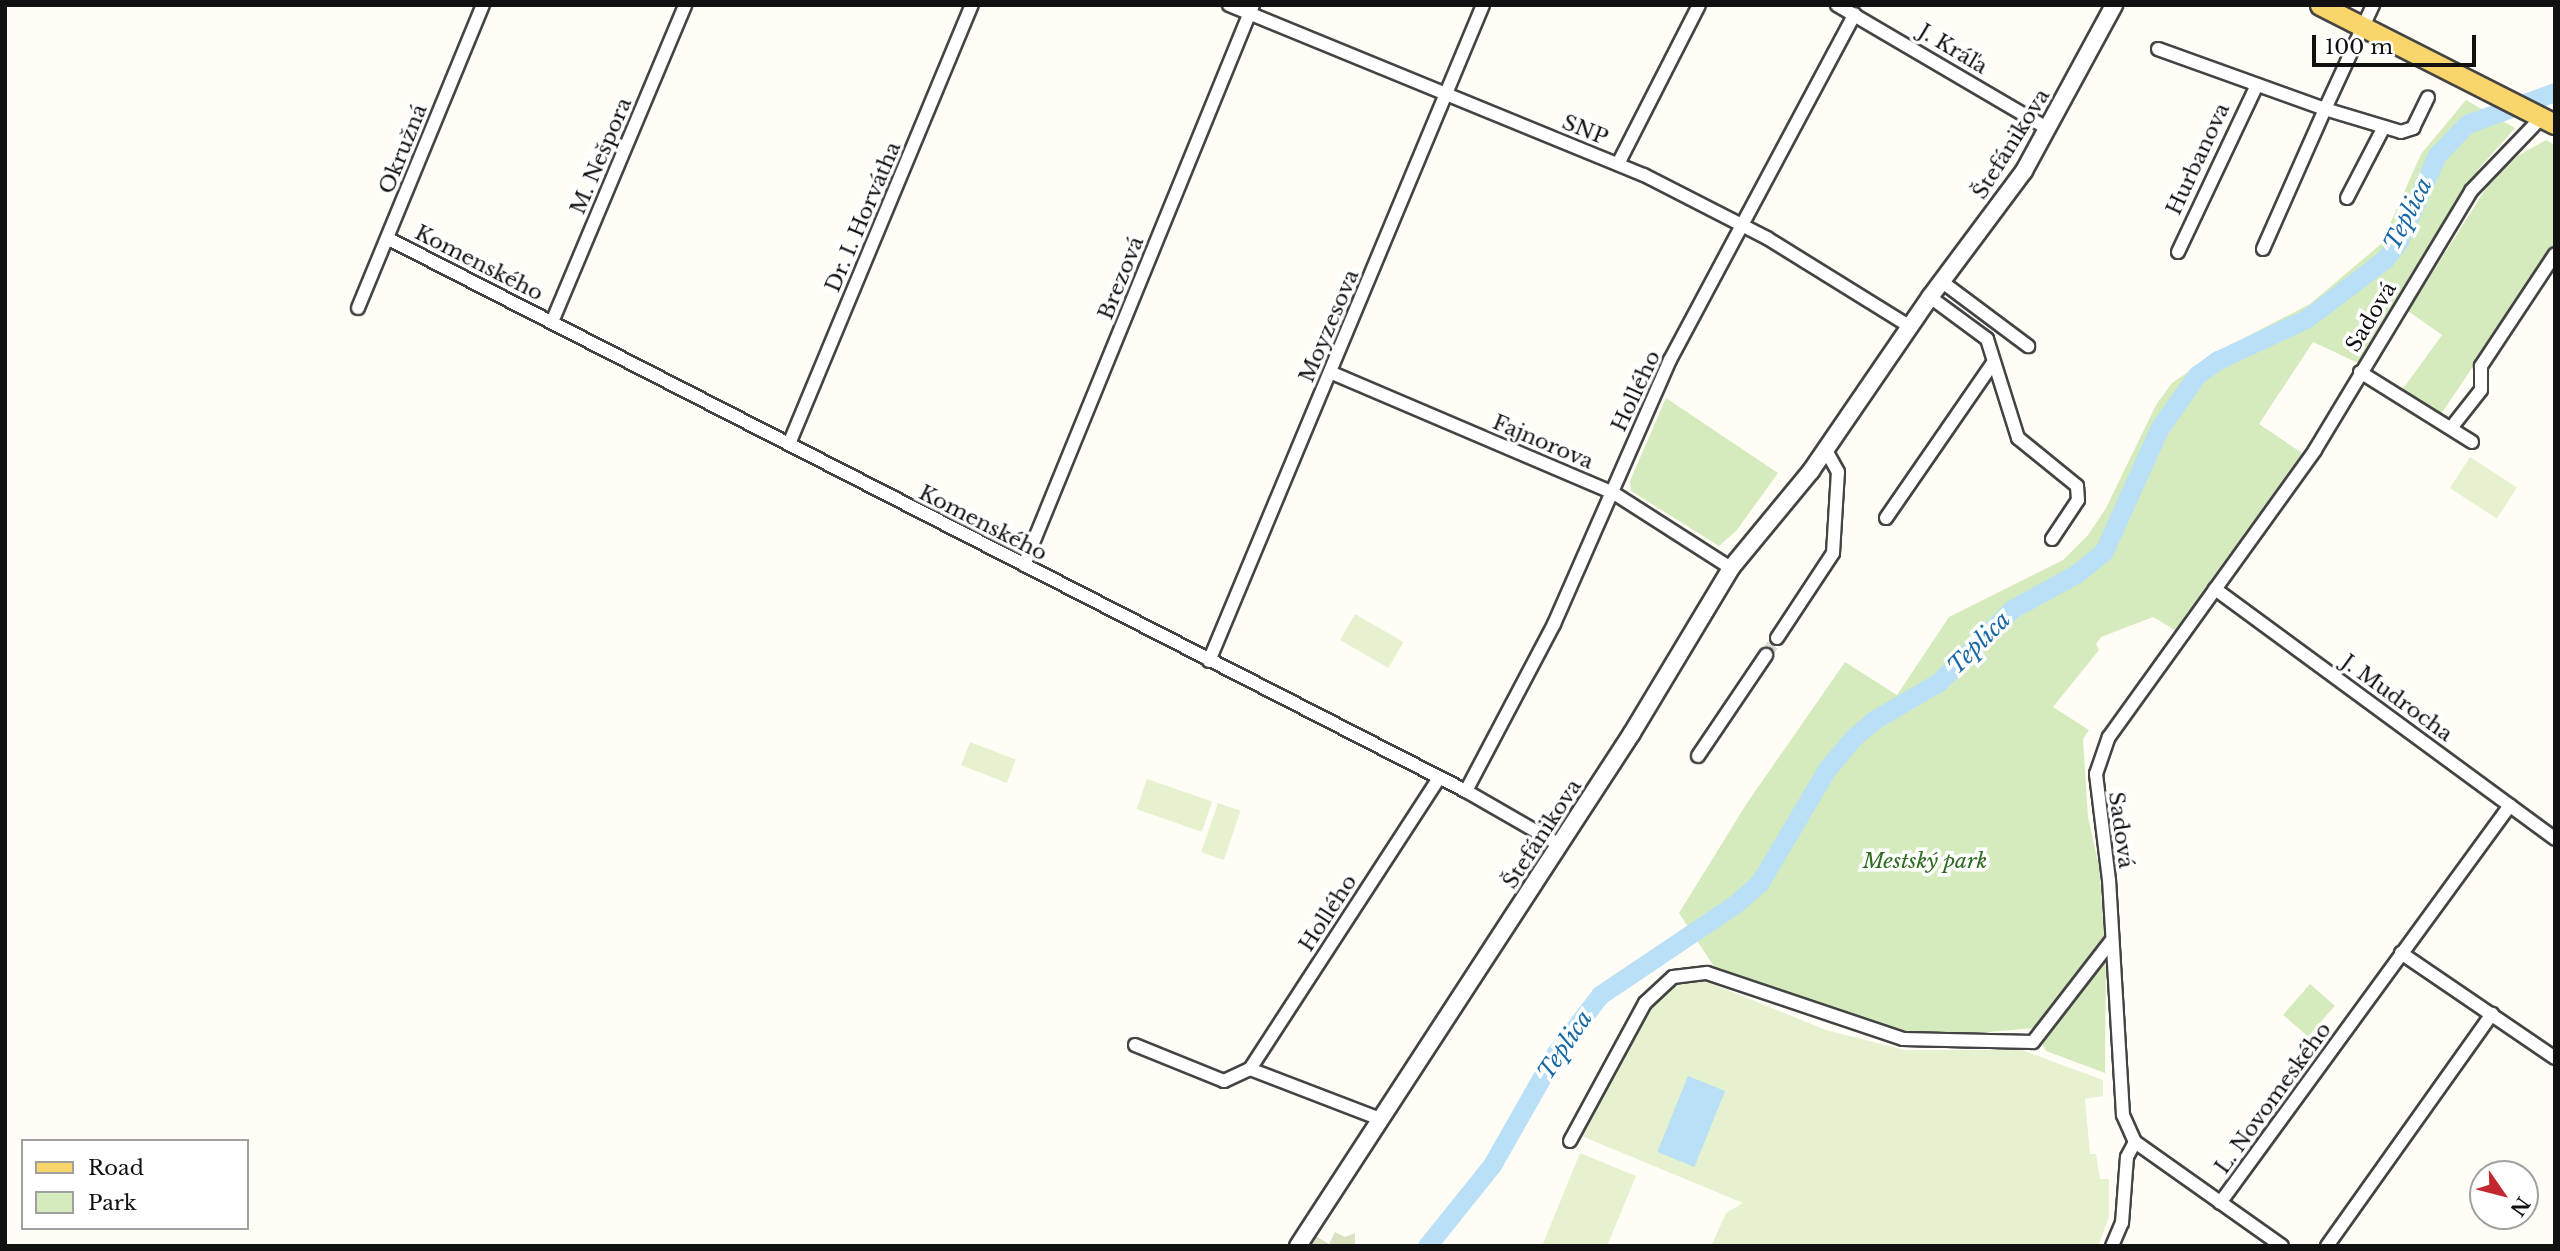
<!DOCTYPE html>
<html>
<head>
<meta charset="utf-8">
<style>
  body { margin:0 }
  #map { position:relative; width:2560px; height:1251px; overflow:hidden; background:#fffdf5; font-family:"Libre Baskerville",serif }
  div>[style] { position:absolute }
  .green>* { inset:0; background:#d5ebbd; transform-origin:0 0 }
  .cemetery>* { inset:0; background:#d9e3c4 }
  .pitch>* { inset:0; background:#e6f2cf; transform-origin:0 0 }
  .water>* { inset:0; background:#b9e0f7; transform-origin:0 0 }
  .river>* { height:19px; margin:-9.5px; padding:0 9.5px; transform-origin:9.5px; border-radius:9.5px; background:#b9e0f7 }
  .minor-tunnel>* { height:12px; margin-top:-6px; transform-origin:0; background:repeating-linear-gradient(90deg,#dbdad3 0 12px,transparent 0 18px) }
  .roads { filter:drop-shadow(2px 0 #444) drop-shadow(-2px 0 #444) drop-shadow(0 2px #444) drop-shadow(0 -2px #444) }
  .minor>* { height:12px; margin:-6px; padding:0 6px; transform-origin:6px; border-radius:6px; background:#fff }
  .tertiary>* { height:16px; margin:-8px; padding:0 8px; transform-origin:8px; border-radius:8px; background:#fff }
  .primary>* { height:19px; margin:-9.5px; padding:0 9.5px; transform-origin:9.5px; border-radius:9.5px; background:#f9d66b }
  span { translate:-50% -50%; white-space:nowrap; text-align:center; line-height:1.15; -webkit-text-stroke:7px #fff; paint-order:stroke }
  .street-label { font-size:21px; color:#111 }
  .park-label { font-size:21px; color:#2f6b1f; font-style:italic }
  .water-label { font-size:23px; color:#1768a6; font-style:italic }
  .frame { position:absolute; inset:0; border:7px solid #111; pointer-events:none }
  .legend { position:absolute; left:21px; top:1139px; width:228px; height:91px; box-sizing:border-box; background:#fff; border:2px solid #a0a0a0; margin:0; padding:9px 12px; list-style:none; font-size:21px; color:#111 }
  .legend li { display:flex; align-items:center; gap:14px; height:35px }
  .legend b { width:35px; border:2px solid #a0a0a0 }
  .north { position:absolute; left:2469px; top:1160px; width:70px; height:70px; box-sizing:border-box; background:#fff; border:2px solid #a0a0a0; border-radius:50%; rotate:125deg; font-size:19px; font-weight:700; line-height:28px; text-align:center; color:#111 }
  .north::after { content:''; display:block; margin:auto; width:24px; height:32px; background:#c4262e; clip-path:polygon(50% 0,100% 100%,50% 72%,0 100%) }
  .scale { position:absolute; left:2312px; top:35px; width:164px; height:32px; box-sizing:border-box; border:4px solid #111; border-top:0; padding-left:9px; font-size:21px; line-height:24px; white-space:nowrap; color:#111; -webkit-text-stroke:5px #fff; paint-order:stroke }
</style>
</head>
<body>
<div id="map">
  <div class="green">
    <i style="clip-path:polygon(2466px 100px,2515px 128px,2478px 170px,2358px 363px,2313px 342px,2259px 424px,2302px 453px,2175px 630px,2153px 617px,2101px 637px,2096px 644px,2099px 650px,2053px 707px,2089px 730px,2083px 739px,2088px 817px,2099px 866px,2106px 955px,2105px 1073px,2046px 1051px,2035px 1028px,1944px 1036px,1900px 1030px,1715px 968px,1679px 913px,1747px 803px,1845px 662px,1897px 695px,1949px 617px,2063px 560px,2088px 535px,2106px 508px,2156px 405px,2172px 383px,2217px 352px,2310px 304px,2381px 244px,2421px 154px)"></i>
    <i style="clip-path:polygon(2546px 140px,2555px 145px,2555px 245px,2439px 417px,2399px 394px,2442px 335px,2408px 311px,2490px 182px,2519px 155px)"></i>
    <i style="clip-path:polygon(1666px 398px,1778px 473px,1737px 530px,1719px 546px,1631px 491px,1630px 481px)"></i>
    <i style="left:2310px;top:984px;width:33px;height:41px;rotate:41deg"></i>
  </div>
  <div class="cemetery">
    <i style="clip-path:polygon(1335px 1232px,1345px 1237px,1355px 1233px,1355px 1246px,1307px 1246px,1314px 1235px,1329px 1244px)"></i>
  </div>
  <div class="pitch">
    <i style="left:2470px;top:457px;width:56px;height:37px;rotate:33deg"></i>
    <i style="left:1355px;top:614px;width:56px;height:30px;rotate:30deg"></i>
    <i style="left:970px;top:742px;width:49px;height:25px;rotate:21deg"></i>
    <i style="left:1147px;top:779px;width:69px;height:32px;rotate:19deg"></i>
    <i style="left:1218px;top:803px;width:24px;height:52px;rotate:19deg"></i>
    <i style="clip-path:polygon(1705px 981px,1826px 1030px,1905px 1050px,2022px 1050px,2103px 1080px,2103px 1096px,2085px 1099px,2090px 1154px,2096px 1154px,2100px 1179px,2109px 1179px,2109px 1217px,2098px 1246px,1711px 1246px,1726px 1213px,1743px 1203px,1579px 1135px,1653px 1002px,1680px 983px)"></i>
    <i style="clip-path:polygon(1580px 1153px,1636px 1176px,1607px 1246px,1542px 1246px)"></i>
  </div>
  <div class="water">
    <i style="left:1688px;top:1076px;width:40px;height:82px;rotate:22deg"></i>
  </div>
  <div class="river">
    <i style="left:1427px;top:1246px;width:104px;rotate:-51.3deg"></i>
    <i style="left:1492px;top:1165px;width:128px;rotate:-60.4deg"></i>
    <i style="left:1555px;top:1054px;width:74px;rotate:-52.7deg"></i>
    <i style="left:1600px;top:995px;width:161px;rotate:-33.9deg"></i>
    <i style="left:1734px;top:905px;width:35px;rotate:-41deg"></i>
    <i style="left:1760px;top:882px;width:131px;rotate:-59.3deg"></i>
    <i style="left:1827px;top:769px;width:42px;rotate:-49.8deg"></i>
    <i style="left:1854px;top:737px;width:26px;rotate:-40deg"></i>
    <i style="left:1874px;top:720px;width:75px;rotate:-30.3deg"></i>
    <i style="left:1939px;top:682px;width:103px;rotate:-45deg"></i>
    <i style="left:2012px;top:609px;width:73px;rotate:-28.7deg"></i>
    <i style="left:2076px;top:574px;width:36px;rotate:-39deg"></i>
    <i style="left:2104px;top:551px;width:134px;rotate:-65.7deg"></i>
    <i style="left:2159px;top:429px;width:66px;rotate:-54.9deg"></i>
    <i style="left:2197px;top:375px;width:26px;rotate:-36deg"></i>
    <i style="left:2218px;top:360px;width:97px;rotate:-25deg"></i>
    <i style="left:2306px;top:319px;width:99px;rotate:-37.2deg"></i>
    <i style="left:2385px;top:259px;width:23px;rotate:-52deg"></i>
    <i style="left:2399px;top:241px;width:94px;rotate:-66.2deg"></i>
    <i style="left:2437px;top:155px;width:43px;rotate:-45.9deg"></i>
    <i style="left:2467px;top:124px;width:94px;rotate:-20deg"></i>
  </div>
  <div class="minor-tunnel">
    <i style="left:1766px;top:655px;width:20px;rotate:-57deg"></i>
  </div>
  <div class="roads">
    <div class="minor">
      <i style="left:1229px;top:5px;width:448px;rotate:22.3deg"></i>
      <i style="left:1644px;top:175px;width:138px;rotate:27.1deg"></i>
      <i style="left:1767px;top:238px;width:167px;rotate:31.8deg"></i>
      <i style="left:1837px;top:5px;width:245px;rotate:30.4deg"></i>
      <i style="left:2158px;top:49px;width:177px;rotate:19.8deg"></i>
      <i style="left:2325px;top:109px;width:115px;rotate:-65.2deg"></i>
      <i style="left:1618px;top:164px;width:178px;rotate:-63deg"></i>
      <i style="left:2347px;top:198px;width:80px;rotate:-62.5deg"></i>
      <i style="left:387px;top:238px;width:1212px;rotate:27.14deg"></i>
      <i style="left:1466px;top:791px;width:108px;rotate:29.9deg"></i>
      <i style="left:2263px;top:249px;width:153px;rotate:-66.1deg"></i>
      <i style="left:2325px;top:109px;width:79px;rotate:16.8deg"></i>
      <i style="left:2401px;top:132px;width:13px;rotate:-18deg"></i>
      <i style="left:2413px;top:128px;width:34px;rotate:-64deg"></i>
      <i style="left:2178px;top:252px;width:185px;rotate:-64.7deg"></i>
      <i style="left:1941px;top:281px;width:109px;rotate:36.8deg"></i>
      <i style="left:1930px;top:297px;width:71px;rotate:36.4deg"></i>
      <i style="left:1987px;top:339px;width:104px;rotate:72.6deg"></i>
      <i style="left:2018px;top:438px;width:76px;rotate:39.1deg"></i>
      <i style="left:2077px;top:486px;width:14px;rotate:86deg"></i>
      <i style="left:2078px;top:500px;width:47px;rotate:123.7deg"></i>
      <i style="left:358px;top:308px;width:328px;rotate:-67.6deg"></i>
      <i style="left:552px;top:322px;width:344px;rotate:-67.2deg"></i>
      <i style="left:1330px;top:372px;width:306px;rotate:23.1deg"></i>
      <i style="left:1612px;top:492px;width:141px;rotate:32.6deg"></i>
      <i style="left:2360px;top:372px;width:132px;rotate:32deg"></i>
      <i style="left:2451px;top:428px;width:48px;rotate:-51.7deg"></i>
      <i style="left:2481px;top:390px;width:24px;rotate:-90deg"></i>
      <i style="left:2481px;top:366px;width:134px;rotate:-56.5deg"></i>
      <i style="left:789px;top:444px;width:476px;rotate:-67.4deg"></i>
      <i style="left:1886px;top:518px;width:188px;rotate:-55.4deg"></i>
      <i style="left:1024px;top:565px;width:605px;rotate:-67.76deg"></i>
      <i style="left:2215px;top:589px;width:422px;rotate:36.3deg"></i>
      <i style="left:1777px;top:638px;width:102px;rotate:-56.6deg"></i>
      <i style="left:1833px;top:553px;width:81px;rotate:-86.5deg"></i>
      <i style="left:1838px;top:472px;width:25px;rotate:-119deg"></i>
      <i style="left:1209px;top:661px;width:711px;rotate:-67.33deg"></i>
      <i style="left:1698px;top:756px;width:122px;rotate:-56deg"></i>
      <i style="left:1466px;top:791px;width:189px;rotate:-62.2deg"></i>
      <i style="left:1554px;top:624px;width:288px;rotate:-66.3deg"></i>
      <i style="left:1670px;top:360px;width:392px;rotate:-61.9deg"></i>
      <i style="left:2401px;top:953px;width:186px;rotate:34.3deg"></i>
      <i style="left:1135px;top:1045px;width:96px;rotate:22deg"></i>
      <i style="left:1224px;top:1081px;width:29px;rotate:-25deg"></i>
      <i style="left:1250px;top:1069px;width:139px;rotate:21deg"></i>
      <i style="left:1250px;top:1069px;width:347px;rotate:-57deg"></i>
      <i style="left:1570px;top:1141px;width:157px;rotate:-61.5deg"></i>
      <i style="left:1645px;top:1003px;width:38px;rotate:-43deg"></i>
      <i style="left:1673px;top:977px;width:34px;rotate:-7deg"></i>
      <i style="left:1707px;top:973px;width:207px;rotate:18.6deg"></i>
      <i style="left:1903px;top:1039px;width:130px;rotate:1.3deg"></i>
      <i style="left:2033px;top:1042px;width:128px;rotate:-52.3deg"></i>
      <i style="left:2220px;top:1203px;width:492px;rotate:-53.9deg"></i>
      <i style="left:2112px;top:1246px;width:25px;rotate:-67deg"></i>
      <i style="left:2122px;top:1223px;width:66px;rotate:-85.7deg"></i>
      <i style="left:2127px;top:1157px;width:17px;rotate:-62deg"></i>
      <i style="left:2282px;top:1246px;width:180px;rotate:-144.7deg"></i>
      <i style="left:2135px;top:1142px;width:30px;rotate:-114deg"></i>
      <i style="left:2123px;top:1115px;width:235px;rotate:-93.4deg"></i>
      <i style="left:2109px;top:880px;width:107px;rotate:-97deg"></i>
      <i style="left:2096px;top:774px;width:39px;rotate:-71deg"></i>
      <i style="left:2109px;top:737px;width:353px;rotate:-54.3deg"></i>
      <i style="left:2315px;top:450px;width:302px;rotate:-58.9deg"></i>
      <i style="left:2471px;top:191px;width:101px;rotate:-46.2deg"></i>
      <i style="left:2327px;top:1246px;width:285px;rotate:-54.6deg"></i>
    </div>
    <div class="tertiary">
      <i style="left:1298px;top:1246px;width:612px;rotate:-56.93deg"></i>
      <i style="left:1632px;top:733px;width:192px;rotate:-59deg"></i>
      <i style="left:1731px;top:568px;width:126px;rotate:-50.5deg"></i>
      <i style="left:1811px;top:471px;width:211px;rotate:-55.6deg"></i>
      <i style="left:1930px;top:297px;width:157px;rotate:-53.3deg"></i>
      <i style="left:2024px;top:171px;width:189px;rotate:-61.5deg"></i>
    </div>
    <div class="primary">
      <i style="left:2320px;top:5px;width:263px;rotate:26.9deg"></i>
    </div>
  </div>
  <div class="street-label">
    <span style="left:1953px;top:49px;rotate:31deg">J. Kráľa</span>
    <span style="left:1585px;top:130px;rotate:22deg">SNP</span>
    <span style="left:2011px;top:144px;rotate:-58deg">Štefánikova</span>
    <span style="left:403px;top:149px;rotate:-68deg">Okružná</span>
    <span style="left:601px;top:156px;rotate:-67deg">M. Nešpora</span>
    <span style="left:2198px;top:159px;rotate:-65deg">Hurbanova</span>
    <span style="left:863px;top:217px;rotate:-67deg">Dr. I. Horvátha</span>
    <span style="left:479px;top:263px;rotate:27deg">Komenského</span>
    <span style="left:1121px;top:278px;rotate:-68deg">Brezová</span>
    <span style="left:2371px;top:317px;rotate:-59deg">Sadová</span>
    <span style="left:1329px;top:326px;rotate:-67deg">Moyzesova</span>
    <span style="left:1636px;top:391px;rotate:-65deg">Hollého</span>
    <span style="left:1543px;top:442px;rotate:23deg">Fajnorova</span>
    <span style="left:983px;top:523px;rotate:27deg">Komenského</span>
    <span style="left:2397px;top:698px;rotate:36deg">J. Mudrocha</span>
    <span style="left:2121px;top:830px;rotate:82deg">Sadová</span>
    <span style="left:1542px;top:834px;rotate:-57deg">Štefánikova</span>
    <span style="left:1328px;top:913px;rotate:-57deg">Hollého</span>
    <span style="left:2273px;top:1098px;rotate:-54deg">L. Novomeského</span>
  </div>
  <div class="park-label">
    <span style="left:1925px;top:861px">Mestský park</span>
  </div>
  <div class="water-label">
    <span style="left:2408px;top:214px;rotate:-63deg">Teplica</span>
    <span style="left:1979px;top:643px;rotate:-45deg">Teplica</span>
    <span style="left:1565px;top:1045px;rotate:-56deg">Teplica</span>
  </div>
  <div class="frame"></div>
  <ul class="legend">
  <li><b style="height:9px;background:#f9d66b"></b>Road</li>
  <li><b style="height:19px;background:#d5ebbd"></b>Park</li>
  </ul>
  <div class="north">N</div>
  <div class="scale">100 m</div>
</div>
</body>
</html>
